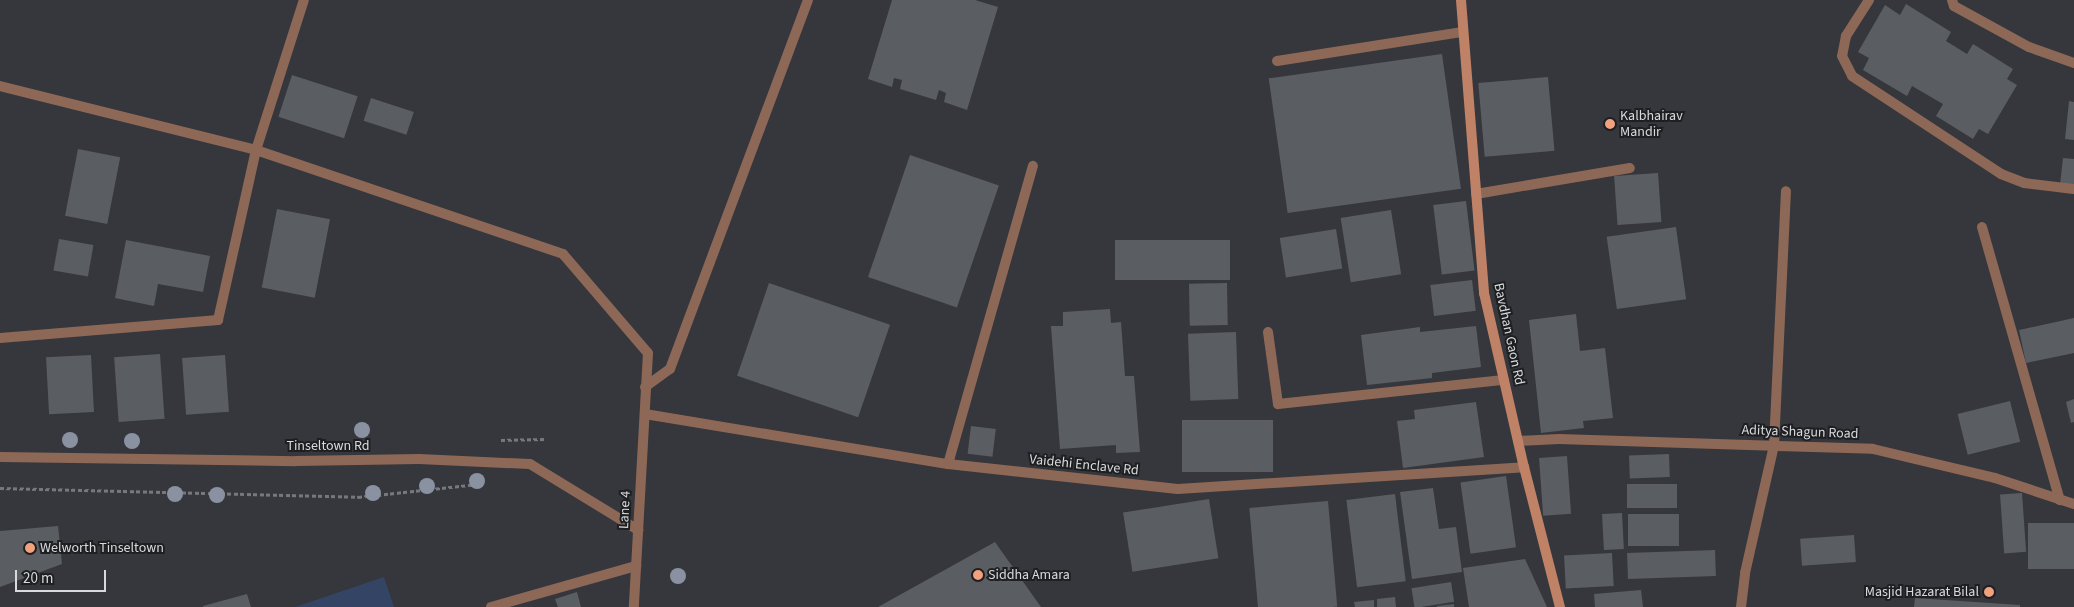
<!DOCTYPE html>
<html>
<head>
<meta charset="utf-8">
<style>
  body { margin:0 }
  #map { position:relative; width:2074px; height:607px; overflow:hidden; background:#35373c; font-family:"Source Sans 3",sans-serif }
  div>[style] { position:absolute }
  .green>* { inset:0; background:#344464 }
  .building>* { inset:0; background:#5a5d62; transform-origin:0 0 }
  .path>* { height:3px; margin-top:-1.5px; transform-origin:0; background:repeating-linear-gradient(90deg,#76787d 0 4px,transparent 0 6.5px) }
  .lane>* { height:10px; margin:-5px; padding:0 5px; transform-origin:5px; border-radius:5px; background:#8e6857 }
  .street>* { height:10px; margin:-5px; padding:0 5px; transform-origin:5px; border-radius:5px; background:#8e6857 }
  .secondary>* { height:10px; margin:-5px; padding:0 5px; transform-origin:5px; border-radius:5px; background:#bf8267 }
  .trees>* { width:16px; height:16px; margin:-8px; border-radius:50%; background:#8a92a2 }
  .dots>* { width:14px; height:14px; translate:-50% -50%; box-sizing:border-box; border:2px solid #1d1f21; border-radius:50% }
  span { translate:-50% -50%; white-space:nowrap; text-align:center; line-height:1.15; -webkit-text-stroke:4px #1d1f21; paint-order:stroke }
  .poi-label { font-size:14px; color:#d8dadd }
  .left { translate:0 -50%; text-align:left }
  .right { translate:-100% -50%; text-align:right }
  .street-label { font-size:14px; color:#d8dadd }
  .scale { position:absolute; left:15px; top:570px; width:91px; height:22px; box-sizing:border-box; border:2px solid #d8dadd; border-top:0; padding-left:6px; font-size:15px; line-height:18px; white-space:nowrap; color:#d8dadd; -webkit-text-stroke:4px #1d1f21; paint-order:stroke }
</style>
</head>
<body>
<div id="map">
  <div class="green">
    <i style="clip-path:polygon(384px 577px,394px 607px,295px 607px)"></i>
  </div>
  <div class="building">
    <i style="clip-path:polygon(892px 0,975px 0,998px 7px,967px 110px,944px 102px,946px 93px,939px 90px,936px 100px,900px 89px,902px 80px,894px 78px,892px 87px,868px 79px)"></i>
    <i style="clip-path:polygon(1906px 4px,1951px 32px,1946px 41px,1967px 54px,1973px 44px,2013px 69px,2007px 79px,2017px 85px,1988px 134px,1979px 129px,1973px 139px,1936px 116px,1943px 104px,1912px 86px,1907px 96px,1863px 70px,1869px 58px,1858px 52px,1885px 5px,1900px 15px)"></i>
    <i style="left:1442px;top:54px;width:136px;height:175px;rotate:82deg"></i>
    <i style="left:292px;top:75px;width:69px;height:44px;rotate:18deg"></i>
    <i style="left:1548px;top:77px;width:74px;height:70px;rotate:85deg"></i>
    <i style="left:371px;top:98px;width:45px;height:24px;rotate:18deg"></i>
    <i style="clip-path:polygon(2069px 101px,2074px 102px,2074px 140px,2065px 139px)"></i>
    <i style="left:78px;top:149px;width:43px;height:68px;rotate:11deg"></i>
    <i style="left:910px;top:155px;width:94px;height:129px;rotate:19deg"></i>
    <i style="clip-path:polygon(2063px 158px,2074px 159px,2074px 187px,2060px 185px)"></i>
    <i style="left:1658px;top:173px;width:49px;height:44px;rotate:86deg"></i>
    <i style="left:1466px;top:201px;width:70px;height:33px;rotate:83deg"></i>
    <i style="left:277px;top:209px;width:54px;height:80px;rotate:11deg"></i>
    <i style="left:1391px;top:210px;width:65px;height:51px;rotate:81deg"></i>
    <i style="left:1676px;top:227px;width:73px;height:70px;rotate:82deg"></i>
    <i style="left:1336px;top:229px;width:40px;height:57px;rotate:81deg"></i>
    <i style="left:59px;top:239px;width:35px;height:32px;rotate:10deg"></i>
    <i style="clip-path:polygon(126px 240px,210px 256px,203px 292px,158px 284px,154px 306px,115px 298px)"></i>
    <i style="left:1230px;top:240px;width:40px;height:115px;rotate:90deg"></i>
    <i style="left:1472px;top:280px;width:31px;height:42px;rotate:83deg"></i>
    <i style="left:769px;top:283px;width:128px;height:98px;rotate:19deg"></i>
    <i style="left:1227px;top:283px;width:42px;height:38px;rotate:89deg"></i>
    <i style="clip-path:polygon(1110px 309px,1111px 323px,1121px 322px,1125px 376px,1134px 376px,1140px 452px,1116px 453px,1116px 445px,1060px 449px,1051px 326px,1063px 326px,1063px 312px)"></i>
    <i style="clip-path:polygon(1576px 314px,1580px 351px,1605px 348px,1613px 418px,1583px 421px,1584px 428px,1541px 433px,1529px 320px)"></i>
    <i style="clip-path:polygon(2074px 318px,2074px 353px,2026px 363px,2019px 330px)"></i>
    <i style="clip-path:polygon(1476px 326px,1481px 367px,1432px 373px,1432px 378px,1367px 385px,1361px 335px,1420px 327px,1420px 332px)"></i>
    <i style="left:1236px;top:332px;width:67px;height:48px;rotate:88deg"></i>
    <i style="left:160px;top:354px;width:65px;height:46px;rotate:86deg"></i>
    <i style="left:91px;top:355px;width:57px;height:45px;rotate:87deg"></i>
    <i style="left:225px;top:355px;width:57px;height:43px;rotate:86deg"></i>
    <i style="clip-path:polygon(2074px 399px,2074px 422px,2071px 423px,2066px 402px)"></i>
    <i style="left:2010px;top:401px;width:42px;height:54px;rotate:76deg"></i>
    <i style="clip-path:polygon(1476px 402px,1484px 457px,1403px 468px,1397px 421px,1415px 419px,1414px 410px)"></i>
    <i style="left:1182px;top:420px;width:91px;height:52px"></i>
    <i style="left:971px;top:426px;width:25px;height:28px;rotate:7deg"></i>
    <i style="left:1669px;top:454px;width:23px;height:40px;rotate:88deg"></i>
    <i style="left:1567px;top:456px;width:58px;height:28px;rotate:86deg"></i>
    <i style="left:1506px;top:476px;width:72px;height:46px;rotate:82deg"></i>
    <i style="left:1677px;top:484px;width:24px;height:50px;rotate:90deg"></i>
    <i style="clip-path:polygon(1433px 488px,1439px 529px,1456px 527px,1462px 572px,1412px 579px,1400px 492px)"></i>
    <i style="left:2022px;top:493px;width:59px;height:22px;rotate:86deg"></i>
    <i style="left:1395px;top:494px;width:88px;height:49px;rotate:83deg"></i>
    <i style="left:1209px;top:499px;width:60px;height:87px;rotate:81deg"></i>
    <i style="left:1328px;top:501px;width:106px;height:79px;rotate:85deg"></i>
    <i style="left:1622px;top:513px;width:36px;height:20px;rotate:87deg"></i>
    <i style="left:1628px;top:514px;width:51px;height:32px"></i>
    <i style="left:2028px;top:523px;width:46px;height:46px"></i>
    <i style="clip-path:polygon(58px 526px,62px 564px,0 587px,0 531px)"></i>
    <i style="left:1854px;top:535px;width:27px;height:54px;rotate:86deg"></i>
    <i style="clip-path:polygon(995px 542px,1041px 607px,878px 607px)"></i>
    <i style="left:1715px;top:550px;width:26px;height:88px;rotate:88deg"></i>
    <i style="left:1612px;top:553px;width:33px;height:48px;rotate:87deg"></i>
    <i style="clip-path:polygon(1525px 559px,1547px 607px,1469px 607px,1463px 568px)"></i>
    <i style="left:1451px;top:582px;width:20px;height:40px;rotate:81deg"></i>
    <i style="clip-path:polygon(1641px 590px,1643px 607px,1595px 607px,1594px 594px)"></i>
    <i style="clip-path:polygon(577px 592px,581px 607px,558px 607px,555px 599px)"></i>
    <i style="clip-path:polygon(247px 594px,251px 607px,203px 607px,203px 606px)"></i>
    <i style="clip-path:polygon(1395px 597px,1396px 607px,1377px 607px,1377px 599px)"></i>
    <i style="clip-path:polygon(1915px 598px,2020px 605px,2020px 607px,1914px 607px)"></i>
    <i style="clip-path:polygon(1374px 600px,1374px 607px,1355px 607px,1354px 602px)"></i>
    <i style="clip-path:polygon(1454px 604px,1454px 607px,1437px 607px,1437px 606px)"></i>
  </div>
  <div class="path">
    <i style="left:501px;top:440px;width:45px;rotate:-1.3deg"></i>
    <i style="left:0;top:488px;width:358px;rotate:1.4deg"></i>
    <i style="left:358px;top:497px;width:121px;rotate:-6.2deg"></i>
  </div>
  <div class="lane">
    <i style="left:256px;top:150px;width:157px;rotate:-72.3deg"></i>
    <i style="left:645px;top:387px;width:31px;rotate:-36deg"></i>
    <i style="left:670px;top:369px;width:394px;rotate:-69.5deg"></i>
    <i style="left:948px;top:464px;width:310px;rotate:-74.1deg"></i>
    <i style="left:491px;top:607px;width:151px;rotate:-15.8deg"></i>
  </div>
  <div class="street">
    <i style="left:1869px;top:0;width:43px;rotate:122.6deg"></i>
    <i style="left:1846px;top:36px;width:20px;rotate:101deg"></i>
    <i style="left:1842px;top:56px;width:22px;rotate:63deg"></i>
    <i style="left:1852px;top:76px;width:178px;rotate:33.3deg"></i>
    <i style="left:2001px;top:174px;width:25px;rotate:21deg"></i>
    <i style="left:2024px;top:183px;width:50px;rotate:6.8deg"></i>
    <i style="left:1952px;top:0;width:6px;rotate:72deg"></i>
    <i style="left:1954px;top:6px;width:85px;rotate:28.7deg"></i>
    <i style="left:2029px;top:47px;width:48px;rotate:19.6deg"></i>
    <i style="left:1277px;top:61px;width:188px;rotate:-8.9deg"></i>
    <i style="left:0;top:86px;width:264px;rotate:14deg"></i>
    <i style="left:256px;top:150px;width:324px;rotate:18.7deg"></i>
    <i style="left:563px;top:254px;width:130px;rotate:49.4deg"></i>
    <i style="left:648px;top:353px;width:254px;rotate:93.2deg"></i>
    <i style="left:1476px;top:194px;width:156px;rotate:-9.6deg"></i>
    <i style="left:1982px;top:227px;width:284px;rotate:74.1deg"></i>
    <i style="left:1268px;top:332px;width:73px;rotate:82.1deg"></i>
    <i style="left:1278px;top:404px;width:227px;rotate:-6.1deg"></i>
    <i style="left:0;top:338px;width:219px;rotate:-4.7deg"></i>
    <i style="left:218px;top:320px;width:174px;rotate:-77.4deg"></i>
    <i style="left:645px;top:414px;width:307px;rotate:9.4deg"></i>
    <i style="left:948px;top:464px;width:231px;rotate:6.2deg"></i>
    <i style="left:1178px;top:489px;width:347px;rotate:-3.6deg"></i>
    <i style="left:1518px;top:441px;width:41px;rotate:-2.8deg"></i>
    <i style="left:1559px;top:439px;width:314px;rotate:1.8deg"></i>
    <i style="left:1873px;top:449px;width:125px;rotate:13.4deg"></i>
    <i style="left:1995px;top:478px;width:83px;rotate:18.2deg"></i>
    <i style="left:0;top:457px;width:296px;rotate:0.8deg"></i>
    <i style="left:296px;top:461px;width:123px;rotate:-0.9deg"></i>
    <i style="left:419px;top:459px;width:111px;rotate:2.6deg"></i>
    <i style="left:530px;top:464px;width:127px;rotate:31.4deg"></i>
    <i style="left:1741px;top:607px;width:34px;rotate:-83deg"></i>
    <i style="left:1745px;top:573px;width:131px;rotate:-77.2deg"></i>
    <i style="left:1774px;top:445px;width:254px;rotate:-87.3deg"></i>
  </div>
  <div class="secondary">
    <i style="left:1461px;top:0;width:294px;rotate:85.5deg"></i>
    <i style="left:1484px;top:293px;width:179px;rotate:77.1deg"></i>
    <i style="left:1524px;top:467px;width:145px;rotate:75.6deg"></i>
  </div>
  <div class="trees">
    <i style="left:362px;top:430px"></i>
    <i style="left:70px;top:440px"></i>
    <i style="left:132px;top:441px"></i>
    <i style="left:477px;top:481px"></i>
    <i style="left:427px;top:486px"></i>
    <i style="left:373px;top:493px"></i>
    <i style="left:175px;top:494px"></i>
    <i style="left:217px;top:495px"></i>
    <i style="left:678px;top:576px"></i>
  </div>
  <div class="dots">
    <i style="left:1610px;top:124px;background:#f2a17e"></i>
    <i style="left:30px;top:548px;background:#f2a17e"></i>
    <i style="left:978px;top:575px;background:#f2a17e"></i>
    <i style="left:1989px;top:592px;background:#f2a17e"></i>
  </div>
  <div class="poi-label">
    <span class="left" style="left:1620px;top:124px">Kalbhairav<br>Mandir</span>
    <span class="left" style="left:40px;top:548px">Welworth Tinseltown</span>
    <span class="left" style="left:988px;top:575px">Siddha Amara</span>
    <span class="right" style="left:1979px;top:592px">Masjid Hazarat Bilal</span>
  </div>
  <div class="street-label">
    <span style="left:1509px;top:334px;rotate:78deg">Bavdhan Gaon Rd</span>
    <span style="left:1800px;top:432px;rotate:2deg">Aditya Shagun Road</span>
    <span style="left:328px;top:446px">Tinseltown Rd</span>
    <span style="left:1084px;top:465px;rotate:6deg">Vaidehi Enclave Rd</span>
    <span style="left:625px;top:510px;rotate:-87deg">Lane 4</span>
  </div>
  <div class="scale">20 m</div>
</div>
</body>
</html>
